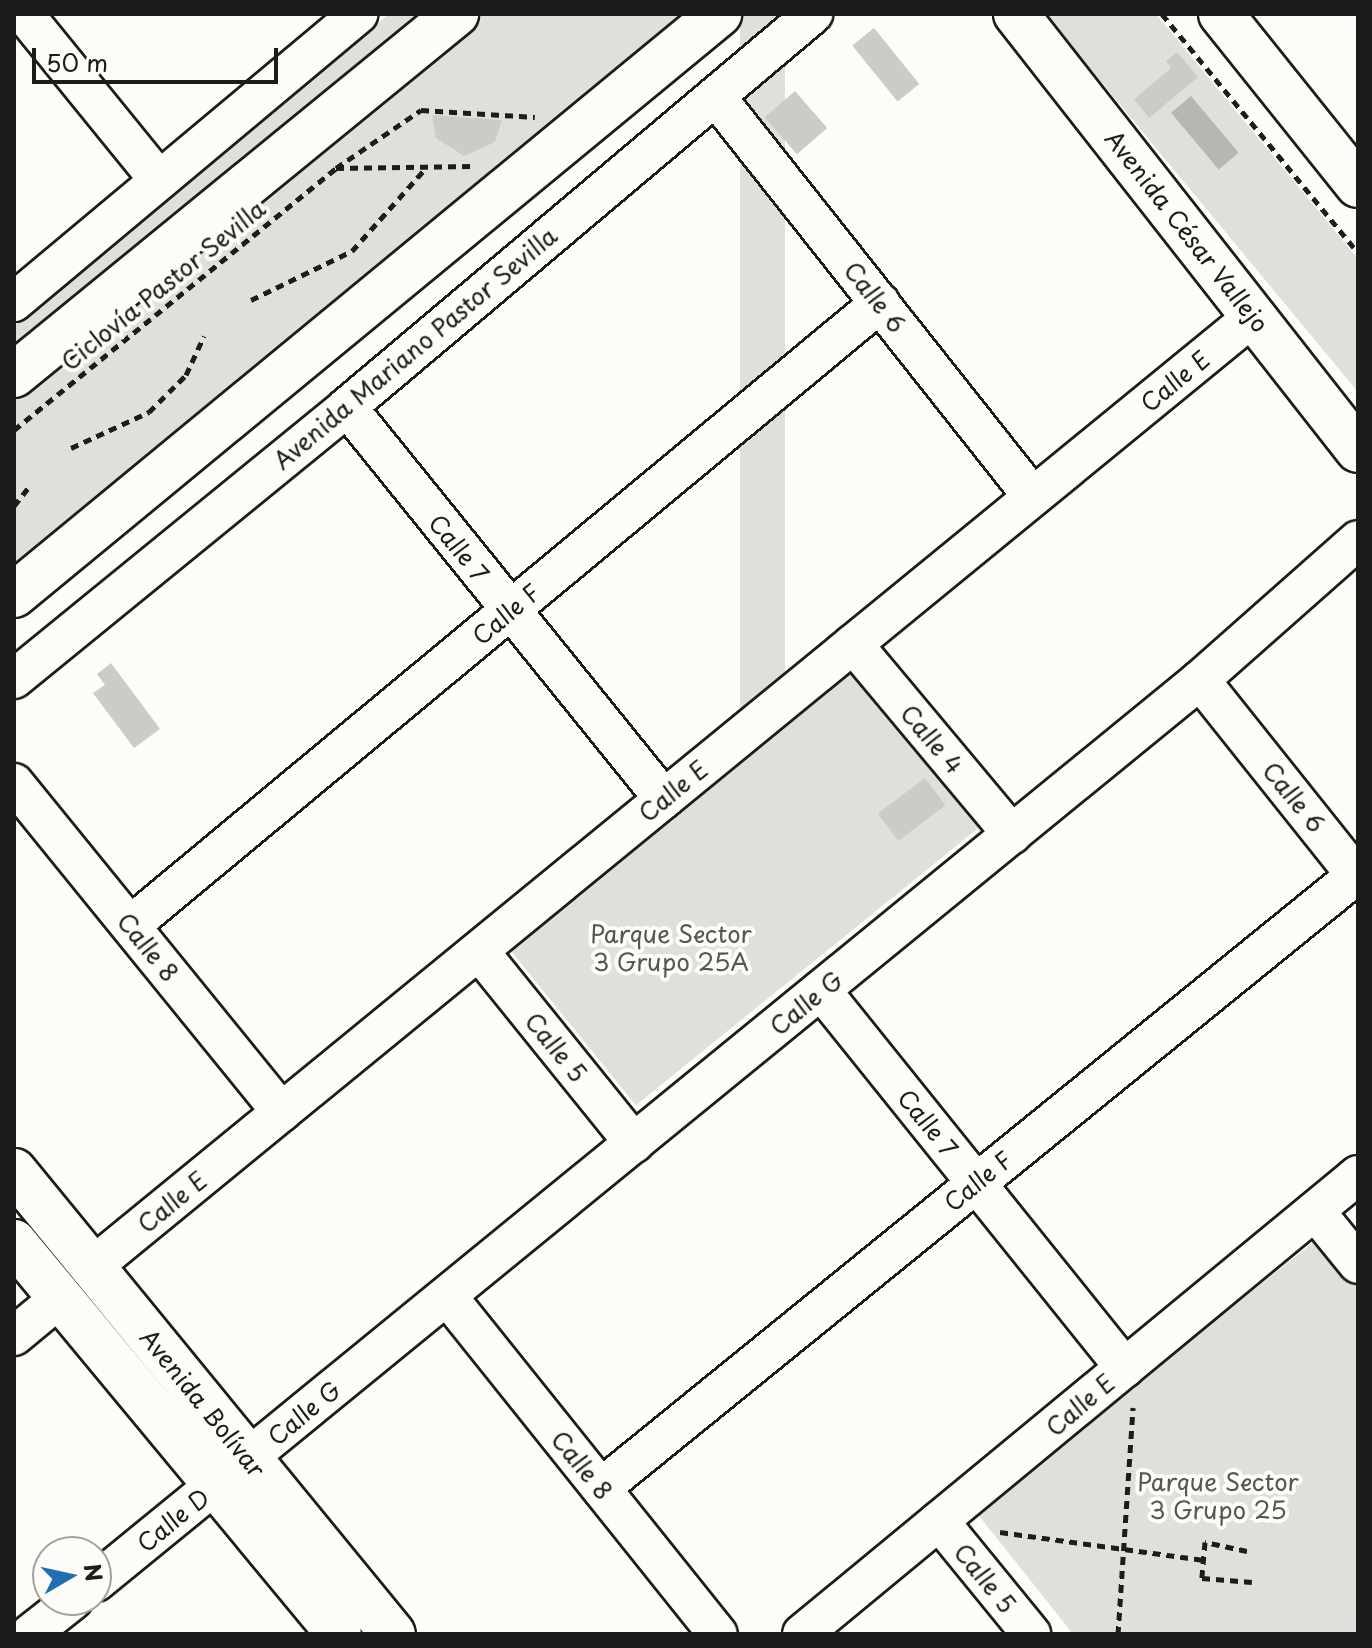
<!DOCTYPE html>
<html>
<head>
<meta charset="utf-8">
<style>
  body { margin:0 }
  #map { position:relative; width:1372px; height:1648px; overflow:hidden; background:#fdfcf7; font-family:"Playpen Sans",sans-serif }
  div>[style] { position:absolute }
  .green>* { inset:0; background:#e0dfdb; transform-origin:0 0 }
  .water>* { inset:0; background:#b7b6b2; transform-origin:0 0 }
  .building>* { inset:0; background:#cccbc8; transform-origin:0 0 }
  .path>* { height:5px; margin-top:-2.5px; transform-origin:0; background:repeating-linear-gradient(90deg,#1c1c1c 0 8px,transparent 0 14px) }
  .roads { filter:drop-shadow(2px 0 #1c1c1c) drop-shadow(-2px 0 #1c1c1c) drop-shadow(0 2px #1c1c1c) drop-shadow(0 -2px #1c1c1c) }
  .street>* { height:38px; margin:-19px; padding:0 19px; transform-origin:19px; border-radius:19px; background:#fdfcf7 }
  .secondary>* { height:44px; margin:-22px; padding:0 22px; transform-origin:22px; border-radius:22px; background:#fdfcf7 }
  span { translate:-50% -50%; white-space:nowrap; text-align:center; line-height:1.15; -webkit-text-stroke:8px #fdfcf7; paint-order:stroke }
  .street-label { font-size:24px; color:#1c1c1c }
  .park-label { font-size:24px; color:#575655 }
  .frame { position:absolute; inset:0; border:16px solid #1c1c1c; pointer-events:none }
  .north { position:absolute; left:32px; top:1536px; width:80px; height:80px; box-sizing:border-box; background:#fdfcf7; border:2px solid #a3a29f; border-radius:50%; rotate:81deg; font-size:22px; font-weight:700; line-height:32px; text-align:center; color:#1c1c1c }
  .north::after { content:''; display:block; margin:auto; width:28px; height:36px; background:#1f6fb2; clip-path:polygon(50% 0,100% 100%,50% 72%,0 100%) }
  .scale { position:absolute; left:32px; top:48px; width:246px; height:36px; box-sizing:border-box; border:4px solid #1c1c1c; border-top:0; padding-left:10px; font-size:24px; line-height:28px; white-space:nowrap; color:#1c1c1c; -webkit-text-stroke:6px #fdfcf7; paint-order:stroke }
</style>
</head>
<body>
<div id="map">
  <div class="green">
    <i style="clip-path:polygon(389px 14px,419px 14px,14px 345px,14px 324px)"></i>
    <i style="clip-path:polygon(481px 14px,684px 14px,14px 566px,14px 400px)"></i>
    <i style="left:740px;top:14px;width:45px;height:941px"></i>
    <i style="clip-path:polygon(1045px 14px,1156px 14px,1358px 259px,1358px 392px)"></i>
    <i style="left:854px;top:661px;width:208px;height:449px;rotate:51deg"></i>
    <i style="clip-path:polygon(1321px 1236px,1358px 1281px,1358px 1634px,1073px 1634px,976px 1512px)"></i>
  </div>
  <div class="water">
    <i style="left:1191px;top:96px;width:74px;height:26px;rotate:50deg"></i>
  </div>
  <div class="building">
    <i style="left:874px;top:28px;width:72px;height:28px;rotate:51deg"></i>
    <i style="clip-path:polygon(1177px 52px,1198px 77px,1149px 118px,1134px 99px,1171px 68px,1166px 61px)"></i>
    <i style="left:795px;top:91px;width:49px;height:40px;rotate:49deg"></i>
    <i style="clip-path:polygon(432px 115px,502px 120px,495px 142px,464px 156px,436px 138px)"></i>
    <i style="clip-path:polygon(111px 663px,160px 729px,134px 748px,93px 693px,105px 685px,97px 674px)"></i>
    <i style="left:925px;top:778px;width:34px;height:59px;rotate:53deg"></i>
  </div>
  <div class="path">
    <i style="left:1162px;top:14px;width:309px;rotate:50.6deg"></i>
    <i style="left:336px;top:168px;width:137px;rotate:-0.8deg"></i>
    <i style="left:251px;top:300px;width:112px;rotate:-25.9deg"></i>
    <i style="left:352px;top:251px;width:110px;rotate:-48.3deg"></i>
    <i style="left:14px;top:430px;width:415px;rotate:-39.1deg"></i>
    <i style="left:336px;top:168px;width:103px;rotate:-34.3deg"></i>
    <i style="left:421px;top:110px;width:114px;rotate:3.5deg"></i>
    <i style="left:71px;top:448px;width:86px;rotate:-24.8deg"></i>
    <i style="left:149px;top:412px;width:52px;rotate:-45deg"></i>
    <i style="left:186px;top:375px;width:43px;rotate:-65.2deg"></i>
    <i style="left:14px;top:506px;width:23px;rotate:-52deg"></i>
    <i style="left:1000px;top:1532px;width:206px;rotate:7.8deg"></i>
    <i style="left:1247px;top:1551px;width:43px;rotate:-167.9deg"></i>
    <i style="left:1205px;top:1542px;width:36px;rotate:95deg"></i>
    <i style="left:1202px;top:1578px;width:50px;rotate:4.6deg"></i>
    <i style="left:1118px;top:1634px;width:227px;rotate:-86.2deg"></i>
  </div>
  <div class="roads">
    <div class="street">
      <i style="left:24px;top:14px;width:214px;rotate:50.9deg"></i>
      <i style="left:716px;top:97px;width:510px;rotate:51.6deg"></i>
      <i style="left:14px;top:302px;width:449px;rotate:-39.9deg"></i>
      <i style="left:347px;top:407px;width:504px;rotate:51.04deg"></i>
      <i style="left:853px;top:644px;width:248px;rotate:50.1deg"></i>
      <i style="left:14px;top:679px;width:430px;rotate:-39.2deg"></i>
      <i style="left:347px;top:407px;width:610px;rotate:-40.14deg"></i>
      <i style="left:1200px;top:680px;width:253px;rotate:51.4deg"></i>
      <i style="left:14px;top:783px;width:424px;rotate:50.9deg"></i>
      <i style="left:131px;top:925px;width:974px;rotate:-39.71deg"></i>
      <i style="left:479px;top:951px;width:247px;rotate:51.1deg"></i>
      <i style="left:821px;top:990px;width:485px;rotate:51.2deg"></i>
      <i style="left:1315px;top:1211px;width:68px;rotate:50.9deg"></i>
      <i style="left:92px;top:1267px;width:1502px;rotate:-39.3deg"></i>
      <i style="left:447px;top:1296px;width:433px;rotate:51.3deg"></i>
      <i style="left:14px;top:1336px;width:60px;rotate:-39.6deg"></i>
      <i style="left:601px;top:1488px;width:973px;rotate:-39.07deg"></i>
      <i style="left:939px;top:1521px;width:146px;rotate:50.8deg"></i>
      <i style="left:96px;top:1582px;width:1426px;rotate:-39.25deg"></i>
      <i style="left:1200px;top:680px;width:211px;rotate:-41.5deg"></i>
      <i style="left:30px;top:1634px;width:55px;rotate:-38.3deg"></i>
      <i style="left:802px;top:1634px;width:721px;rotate:-39.54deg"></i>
    </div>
    <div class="secondary">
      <i style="left:1016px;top:14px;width:554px;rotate:51.89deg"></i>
      <i style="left:1221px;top:14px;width:219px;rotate:51.3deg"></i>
      <i style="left:14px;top:375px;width:571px;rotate:-39.24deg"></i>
      <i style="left:14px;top:595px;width:914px;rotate:-39.49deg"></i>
      <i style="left:14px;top:1171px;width:598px;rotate:50.7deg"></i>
      <i style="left:14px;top:1242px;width:509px;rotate:50.34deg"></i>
    </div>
  </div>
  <div class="street-label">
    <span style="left:1187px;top:231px;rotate:52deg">Avenida César Vallejo</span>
    <span style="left:163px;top:285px;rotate:-39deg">Ciclovía Pastor Sevilla</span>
    <span style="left:875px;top:297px;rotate:52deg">Calle 6</span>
    <span style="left:415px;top:348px;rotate:-40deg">Avenida Mariano Pastor Sevilla</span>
    <span style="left:1175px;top:381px;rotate:-39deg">Calle E</span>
    <span style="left:459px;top:548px;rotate:51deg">Calle 7</span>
    <span style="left:506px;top:614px;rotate:-40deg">Calle F</span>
    <span style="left:932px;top:739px;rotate:50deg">Calle 4</span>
    <span style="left:673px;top:791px;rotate:-39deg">Calle E</span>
    <span style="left:1294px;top:797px;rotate:51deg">Calle 6</span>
    <span style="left:148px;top:947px;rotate:51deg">Calle 8</span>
    <span style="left:806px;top:1003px;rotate:-39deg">Calle G</span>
    <span style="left:556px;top:1047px;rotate:51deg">Calle 5</span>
    <span style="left:928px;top:1123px;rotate:51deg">Calle 7</span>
    <span style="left:978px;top:1181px;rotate:-39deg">Calle F</span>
    <span style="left:172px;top:1202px;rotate:-39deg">Calle E</span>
    <span style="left:203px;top:1403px;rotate:51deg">Avenida Bolívar</span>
    <span style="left:1080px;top:1405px;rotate:-40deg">Calle E</span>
    <span style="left:304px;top:1413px;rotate:-39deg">Calle G</span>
    <span style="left:582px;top:1465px;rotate:51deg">Calle 8</span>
    <span style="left:173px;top:1520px;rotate:-39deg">Calle D</span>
    <span style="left:985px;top:1578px;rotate:51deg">Calle 5</span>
  </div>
  <div class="park-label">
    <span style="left:671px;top:948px">Parque Sector<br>3 Grupo 25A</span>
    <span style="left:1218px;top:1496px">Parque Sector<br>3 Grupo 25</span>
  </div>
  <div class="frame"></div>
  <div class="north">N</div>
  <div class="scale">50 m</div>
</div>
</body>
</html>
